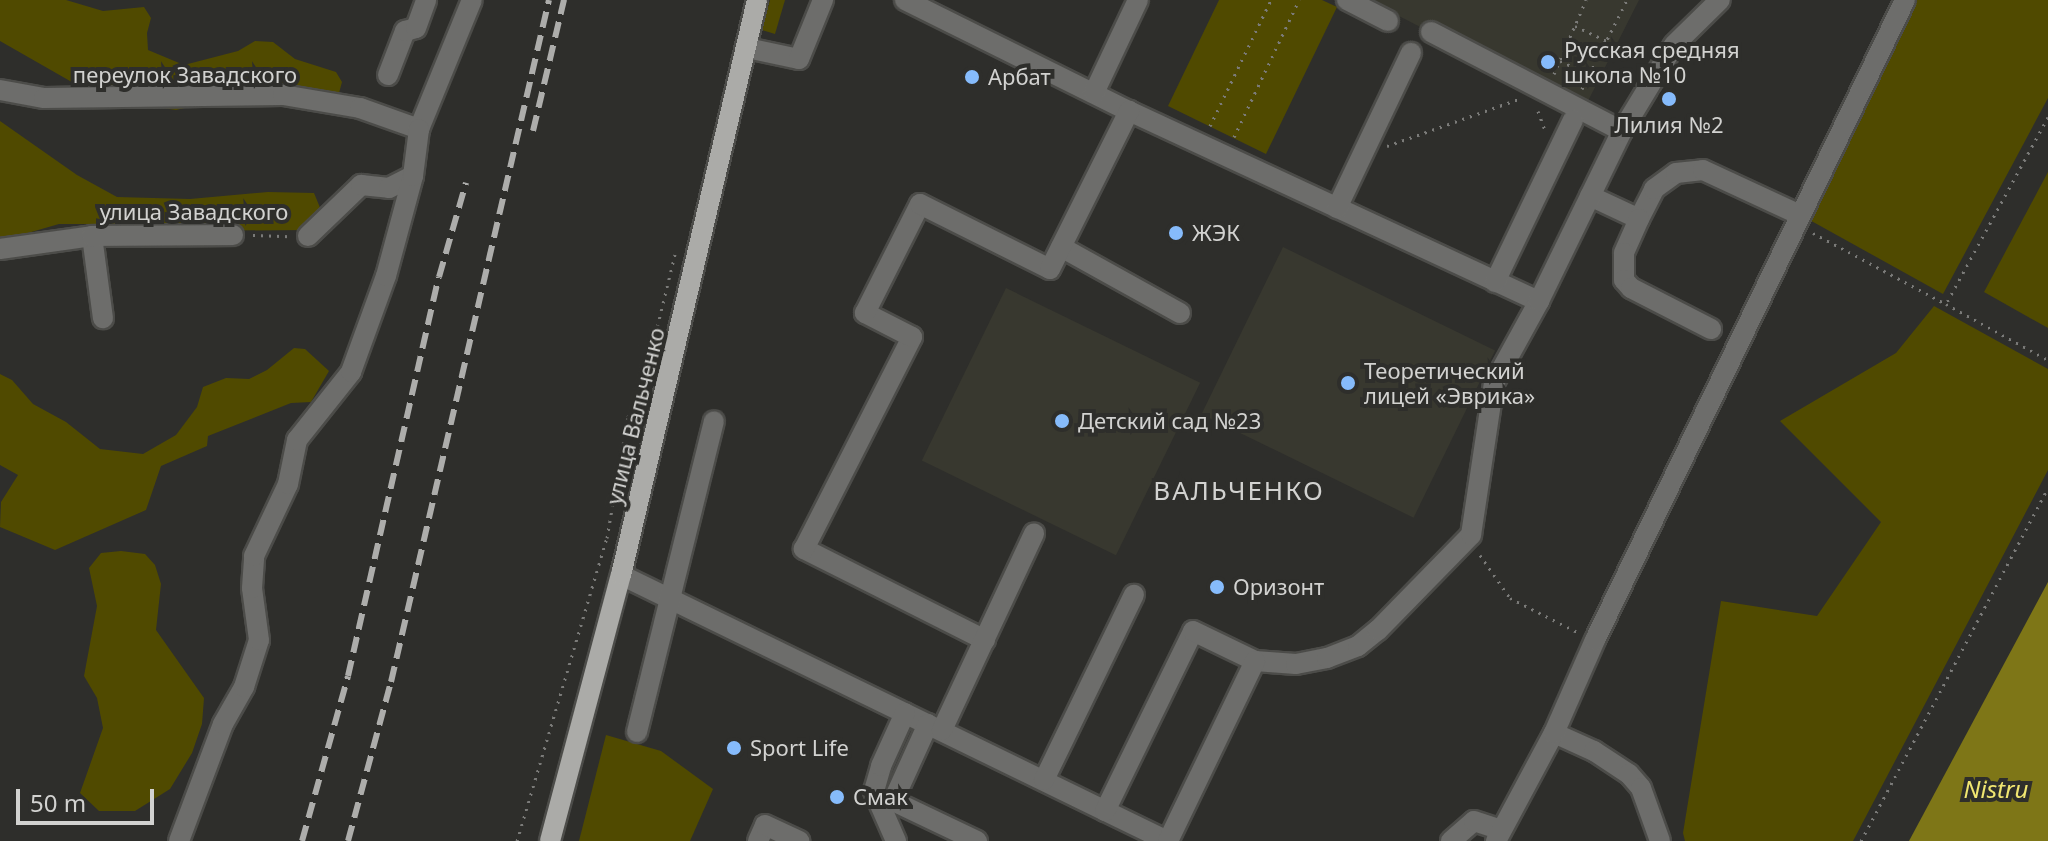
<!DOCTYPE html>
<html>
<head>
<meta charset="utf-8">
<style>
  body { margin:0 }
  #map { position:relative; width:2048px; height:841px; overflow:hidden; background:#2e2e2b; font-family:"Noto Sans",sans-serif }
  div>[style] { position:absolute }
  .built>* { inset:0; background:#38382f; transform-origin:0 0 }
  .green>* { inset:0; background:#504a00 }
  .water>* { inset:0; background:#7e7617 }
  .path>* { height:3px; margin-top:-1.5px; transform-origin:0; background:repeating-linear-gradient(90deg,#7b7b79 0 2px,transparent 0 8px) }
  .roads { filter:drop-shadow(2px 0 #4c4c49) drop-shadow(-2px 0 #4c4c49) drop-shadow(0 2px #4c4c49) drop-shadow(0 -2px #4c4c49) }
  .minor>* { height:20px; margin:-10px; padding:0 10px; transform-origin:10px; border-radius:10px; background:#6d6d6b }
  .major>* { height:20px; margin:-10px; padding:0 10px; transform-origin:10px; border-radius:10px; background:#ababa8 }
  .rail>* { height:6px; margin-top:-3px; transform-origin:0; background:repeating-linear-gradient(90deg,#adadab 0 16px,transparent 0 24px) }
  .dots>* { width:22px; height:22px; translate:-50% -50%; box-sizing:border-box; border:4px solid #2e2e2b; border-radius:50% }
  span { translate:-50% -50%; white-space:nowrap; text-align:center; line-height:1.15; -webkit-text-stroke:8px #2e2e2b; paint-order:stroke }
  .poi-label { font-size:22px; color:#d2d2d0 }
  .left { translate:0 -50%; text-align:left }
  .street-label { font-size:22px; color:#d2d2d0 }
  .water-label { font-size:24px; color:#f1e671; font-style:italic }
  .quarter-label { font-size:26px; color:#d2d2d0; letter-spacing:2px }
  .scale { position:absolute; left:16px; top:789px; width:138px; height:36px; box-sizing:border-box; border:4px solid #d2d2d0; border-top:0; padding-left:10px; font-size:24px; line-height:28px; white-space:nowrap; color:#d2d2d0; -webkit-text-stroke:6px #2e2e2b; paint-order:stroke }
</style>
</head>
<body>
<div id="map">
  <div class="built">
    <i style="clip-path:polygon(1368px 0,1639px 0,1583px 111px)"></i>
    <i style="left:1283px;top:247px;width:236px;height:186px;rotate:26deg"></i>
    <i style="left:1006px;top:288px;width:216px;height:192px;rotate:26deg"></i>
  </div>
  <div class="green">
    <i style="clip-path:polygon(0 0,66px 0,103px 11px,144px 7px,151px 18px,147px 33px,148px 50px,184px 65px,238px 51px,255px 41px,273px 42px,295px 59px,336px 72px,342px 82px,339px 93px,286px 84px,176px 110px,142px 105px,84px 89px,0 41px)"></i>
    <i style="clip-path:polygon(770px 0,785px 0,775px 34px,762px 30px)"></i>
    <i style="clip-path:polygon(1219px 0,1322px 0,1337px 7px,1266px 154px,1168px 106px)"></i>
    <i style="clip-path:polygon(1913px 0,2048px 0,2048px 98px,1943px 294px,1806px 218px)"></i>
    <i style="clip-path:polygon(0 121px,77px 175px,117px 197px,190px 199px,268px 192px,314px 193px,321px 210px,307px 230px,168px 231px,110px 224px,59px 224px,7px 239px,0 238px)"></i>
    <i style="clip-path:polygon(2048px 172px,2048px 328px,1984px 292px)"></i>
    <i style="clip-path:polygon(1934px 306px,2048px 369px,2048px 470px,1853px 841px,1685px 841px,1683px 833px,1721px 601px,1817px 616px,1881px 522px,1780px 421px,1896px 353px)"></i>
    <i style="clip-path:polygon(294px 348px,305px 349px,329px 371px,311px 402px,291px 403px,208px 436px,207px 446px,161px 466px,146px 510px,55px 550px,0 527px,1px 502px,18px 475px,0 465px,0 374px,12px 380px,33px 404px,66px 422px,100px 449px,143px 454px,176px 435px,197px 407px,203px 387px,226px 378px,249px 379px,267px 370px)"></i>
    <i style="clip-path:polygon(121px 551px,145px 554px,155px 565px,161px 584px,156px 630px,204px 698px,202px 724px,192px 753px,170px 789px,135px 811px,99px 811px,80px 793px,103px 728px,97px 698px,84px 676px,97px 606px,89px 568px,101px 553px)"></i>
    <i style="clip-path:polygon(606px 735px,661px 751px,713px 789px,690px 841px,579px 841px)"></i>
  </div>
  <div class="water">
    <i style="clip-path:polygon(2048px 582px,2048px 841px,1909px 841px)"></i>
  </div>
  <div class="path">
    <i style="left:1575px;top:26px;width:35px;rotate:25deg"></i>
    <i style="left:1560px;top:61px;width:32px;rotate:24deg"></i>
    <i style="left:1554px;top:74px;width:81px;rotate:-66.6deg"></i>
    <i style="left:1582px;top:89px;width:100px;rotate:-63.2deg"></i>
    <i style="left:1538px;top:111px;width:20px;rotate:70deg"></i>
    <i style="left:2048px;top:117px;width:213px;rotate:118.6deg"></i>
    <i style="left:1946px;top:304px;width:116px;rotate:28.8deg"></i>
    <i style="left:1210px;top:126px;width:140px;rotate:-64.2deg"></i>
    <i style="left:1234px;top:137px;width:152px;rotate:-64.6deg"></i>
    <i style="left:1387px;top:146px;width:140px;rotate:-19.6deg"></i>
    <i style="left:1813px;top:233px;width:151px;rotate:28.1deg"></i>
    <i style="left:253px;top:235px;width:36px;rotate:2deg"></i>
    <i style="left:1480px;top:555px;width:52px;rotate:55.1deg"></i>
    <i style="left:1510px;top:598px;width:75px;rotate:26.9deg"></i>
    <i style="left:517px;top:841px;width:316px;rotate:-73.5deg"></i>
    <i style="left:607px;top:538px;width:123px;rotate:-80.2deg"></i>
    <i style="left:628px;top:417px;width:56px;rotate:-69deg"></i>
    <i style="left:648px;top:365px;width:114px;rotate:-76.3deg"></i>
    <i style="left:1861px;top:841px;width:399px;rotate:-62.1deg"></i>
  </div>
  <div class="roads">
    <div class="minor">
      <i style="left:905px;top:0;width:250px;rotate:26.4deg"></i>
      <i style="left:1129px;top:111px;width:452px;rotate:24.9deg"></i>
      <i style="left:1347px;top:0;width:46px;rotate:27.1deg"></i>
      <i style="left:1431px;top:32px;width:215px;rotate:27.4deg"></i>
      <i style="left:747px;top:48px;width:53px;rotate:11.9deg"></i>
      <i style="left:799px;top:59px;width:64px;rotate:-67.9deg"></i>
      <i style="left:388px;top:75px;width:47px;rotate:-68.9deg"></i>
      <i style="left:405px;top:31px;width:11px;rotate:-15deg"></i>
      <i style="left:416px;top:28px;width:30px;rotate:-70deg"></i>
      <i style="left:0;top:90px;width:45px;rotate:10.3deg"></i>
      <i style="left:44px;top:98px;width:239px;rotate:-0.7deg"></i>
      <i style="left:283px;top:95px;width:78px;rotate:9.6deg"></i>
      <i style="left:360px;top:108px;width:63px;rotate:19.6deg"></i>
      <i style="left:419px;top:129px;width:139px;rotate:-67.7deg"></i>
      <i style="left:1094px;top:93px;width:103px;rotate:-64.7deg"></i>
      <i style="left:1590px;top:196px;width:54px;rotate:25.1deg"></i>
      <i style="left:1639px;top:219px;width:34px;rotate:-63deg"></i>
      <i style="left:1654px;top:189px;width:27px;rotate:-36deg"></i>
      <i style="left:1676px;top:173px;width:27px;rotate:-6deg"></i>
      <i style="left:1703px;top:170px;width:107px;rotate:24.9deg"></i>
      <i style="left:1337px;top:208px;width:172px;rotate:-64.5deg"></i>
      <i style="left:1639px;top:219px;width:37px;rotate:114deg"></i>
      <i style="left:1624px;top:253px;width:27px;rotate:90deg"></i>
      <i style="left:1624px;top:280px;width:11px;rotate:49deg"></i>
      <i style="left:1631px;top:288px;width:90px;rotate:27.1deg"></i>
      <i style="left:92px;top:236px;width:83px;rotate:82.4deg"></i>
      <i style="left:308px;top:236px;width:74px;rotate:-43.9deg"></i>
      <i style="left:361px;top:185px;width:28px;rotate:6deg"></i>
      <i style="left:389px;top:188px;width:27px;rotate:-27deg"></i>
      <i style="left:1061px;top:247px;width:136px;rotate:29deg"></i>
      <i style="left:0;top:249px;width:93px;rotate:-8deg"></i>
      <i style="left:92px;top:236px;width:141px;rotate:-0.4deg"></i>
      <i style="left:1495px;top:282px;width:180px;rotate:-64.3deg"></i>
      <i style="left:621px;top:575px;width:607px;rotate:25.97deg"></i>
      <i style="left:985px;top:640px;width:203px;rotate:-153.3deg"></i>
      <i style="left:804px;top:549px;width:238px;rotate:-63deg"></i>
      <i style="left:912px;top:337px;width:53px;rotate:-152.9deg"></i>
      <i style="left:865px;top:313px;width:122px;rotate:-63.2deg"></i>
      <i style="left:920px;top:204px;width:145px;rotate:26.6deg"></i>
      <i style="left:1050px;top:269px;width:177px;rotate:-63.4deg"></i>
      <i style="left:1255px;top:661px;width:41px;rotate:4.2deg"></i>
      <i style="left:1296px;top:664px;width:32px;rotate:-11deg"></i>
      <i style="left:1327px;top:658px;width:33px;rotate:-21deg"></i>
      <i style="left:1358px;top:646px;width:26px;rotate:-39deg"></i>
      <i style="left:1378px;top:630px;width:133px;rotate:-45.6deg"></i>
      <i style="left:1471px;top:535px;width:154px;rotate:-81.4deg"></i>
      <i style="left:1494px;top:383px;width:94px;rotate:-61.2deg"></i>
      <i style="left:1539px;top:301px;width:189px;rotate:-64deg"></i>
      <i style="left:1622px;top:131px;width:100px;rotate:-58.8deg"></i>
      <i style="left:1674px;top:45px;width:64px;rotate:-44.4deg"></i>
      <i style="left:928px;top:724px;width:85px;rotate:114.4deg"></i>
      <i style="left:893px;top:801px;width:93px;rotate:25.5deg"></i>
      <i style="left:942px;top:730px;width:217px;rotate:-64.9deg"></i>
      <i style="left:637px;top:732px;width:320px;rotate:-76.1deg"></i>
      <i style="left:1554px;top:733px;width:44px;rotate:24.2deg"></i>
      <i style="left:1594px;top:751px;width:42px;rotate:33.3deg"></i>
      <i style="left:1629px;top:774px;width:18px;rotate:49deg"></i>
      <i style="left:1641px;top:788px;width:56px;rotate:70.3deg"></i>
      <i style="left:1044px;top:780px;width:206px;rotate:-64.1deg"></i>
      <i style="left:1105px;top:811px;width:200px;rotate:-63.9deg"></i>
      <i style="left:1193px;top:631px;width:69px;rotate:25.8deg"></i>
      <i style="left:1255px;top:661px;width:200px;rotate:115.8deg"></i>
      <i style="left:179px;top:841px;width:125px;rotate:-69.4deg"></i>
      <i style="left:223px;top:724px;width:43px;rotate:-60.4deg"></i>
      <i style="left:244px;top:687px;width:49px;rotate:-72.3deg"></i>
      <i style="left:259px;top:640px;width:52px;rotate:-97.7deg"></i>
      <i style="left:252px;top:588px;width:32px;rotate:-86deg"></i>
      <i style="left:254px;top:556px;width:80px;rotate:-64.7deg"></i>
      <i style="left:288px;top:484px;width:45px;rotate:-78.4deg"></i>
      <i style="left:297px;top:440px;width:87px;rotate:-51.5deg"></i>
      <i style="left:351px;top:372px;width:102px;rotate:-70deg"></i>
      <i style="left:386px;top:276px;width:104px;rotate:-74.9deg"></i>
      <i style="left:413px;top:176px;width:47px;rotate:-82.7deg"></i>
      <i style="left:758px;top:841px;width:17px;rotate:-66deg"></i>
      <i style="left:765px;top:825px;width:38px;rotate:25deg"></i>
      <i style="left:896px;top:841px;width:55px;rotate:-113.7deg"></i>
      <i style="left:874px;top:791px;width:26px;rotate:-74deg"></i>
      <i style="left:881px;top:766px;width:58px;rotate:-65.6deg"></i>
      <i style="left:1451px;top:841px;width:30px;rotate:-41deg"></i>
      <i style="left:1474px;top:821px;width:28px;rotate:18deg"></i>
      <i style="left:1496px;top:841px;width:123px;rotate:-61.8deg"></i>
      <i style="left:1554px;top:733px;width:102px;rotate:-66.2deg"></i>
      <i style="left:1595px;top:640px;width:711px;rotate:-64.16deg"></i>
    </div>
    <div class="major">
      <i style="left:550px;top:841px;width:275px;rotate:-75.1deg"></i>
      <i style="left:621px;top:575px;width:591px;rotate:-76.69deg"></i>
    </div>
  </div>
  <div class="rail">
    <i style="left:533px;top:131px;width:135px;rotate:-76.7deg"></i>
    <i style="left:302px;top:841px;width:171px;rotate:-74.4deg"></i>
    <i style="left:348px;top:676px;width:409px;rotate:-77.2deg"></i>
    <i style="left:439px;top:277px;width:98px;rotate:-74deg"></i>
    <i style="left:348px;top:841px;width:165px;rotate:-74.9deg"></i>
    <i style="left:391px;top:682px;width:700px;rotate:-76.96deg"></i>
  </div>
  <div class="dots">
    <i style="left:1548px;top:62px;background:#86bbfb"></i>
    <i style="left:972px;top:77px;background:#86bbfb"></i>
    <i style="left:1669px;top:99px;background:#86bbfb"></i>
    <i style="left:1176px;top:233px;background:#86bbfb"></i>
    <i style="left:1348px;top:383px;background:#86bbfb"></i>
    <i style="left:1062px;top:421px;background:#86bbfb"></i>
    <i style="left:1217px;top:587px;background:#86bbfb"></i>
    <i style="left:734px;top:748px;background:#86bbfb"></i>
    <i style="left:837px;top:797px;background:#86bbfb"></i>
  </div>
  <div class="poi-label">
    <span class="left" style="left:1564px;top:62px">Русская средняя<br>школа №10</span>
    <span class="left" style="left:988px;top:77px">Арбат</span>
    <span style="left:1669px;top:125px">Лилия №2</span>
    <span class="left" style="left:1192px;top:233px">ЖЭК</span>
    <span class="left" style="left:1364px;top:383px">Теоретический<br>лицей «Эврика»</span>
    <span class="left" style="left:1078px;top:421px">Детский сад №23</span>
    <span class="left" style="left:1233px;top:587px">Оризонт</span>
    <span class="left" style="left:750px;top:748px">Sport Life</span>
    <span class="left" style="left:853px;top:797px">Смак</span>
  </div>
  <div class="street-label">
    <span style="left:185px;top:75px">переулок Завадского</span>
    <span style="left:194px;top:212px">улица Завадского</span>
    <span style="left:635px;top:416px;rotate:-76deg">улица Вальченко</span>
  </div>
  <div class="water-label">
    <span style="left:1996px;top:789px">Nistru</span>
  </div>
  <div class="quarter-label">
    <span style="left:1239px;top:491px">ВАЛЬЧЕНКО</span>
  </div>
  <div class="scale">50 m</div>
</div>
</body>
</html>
